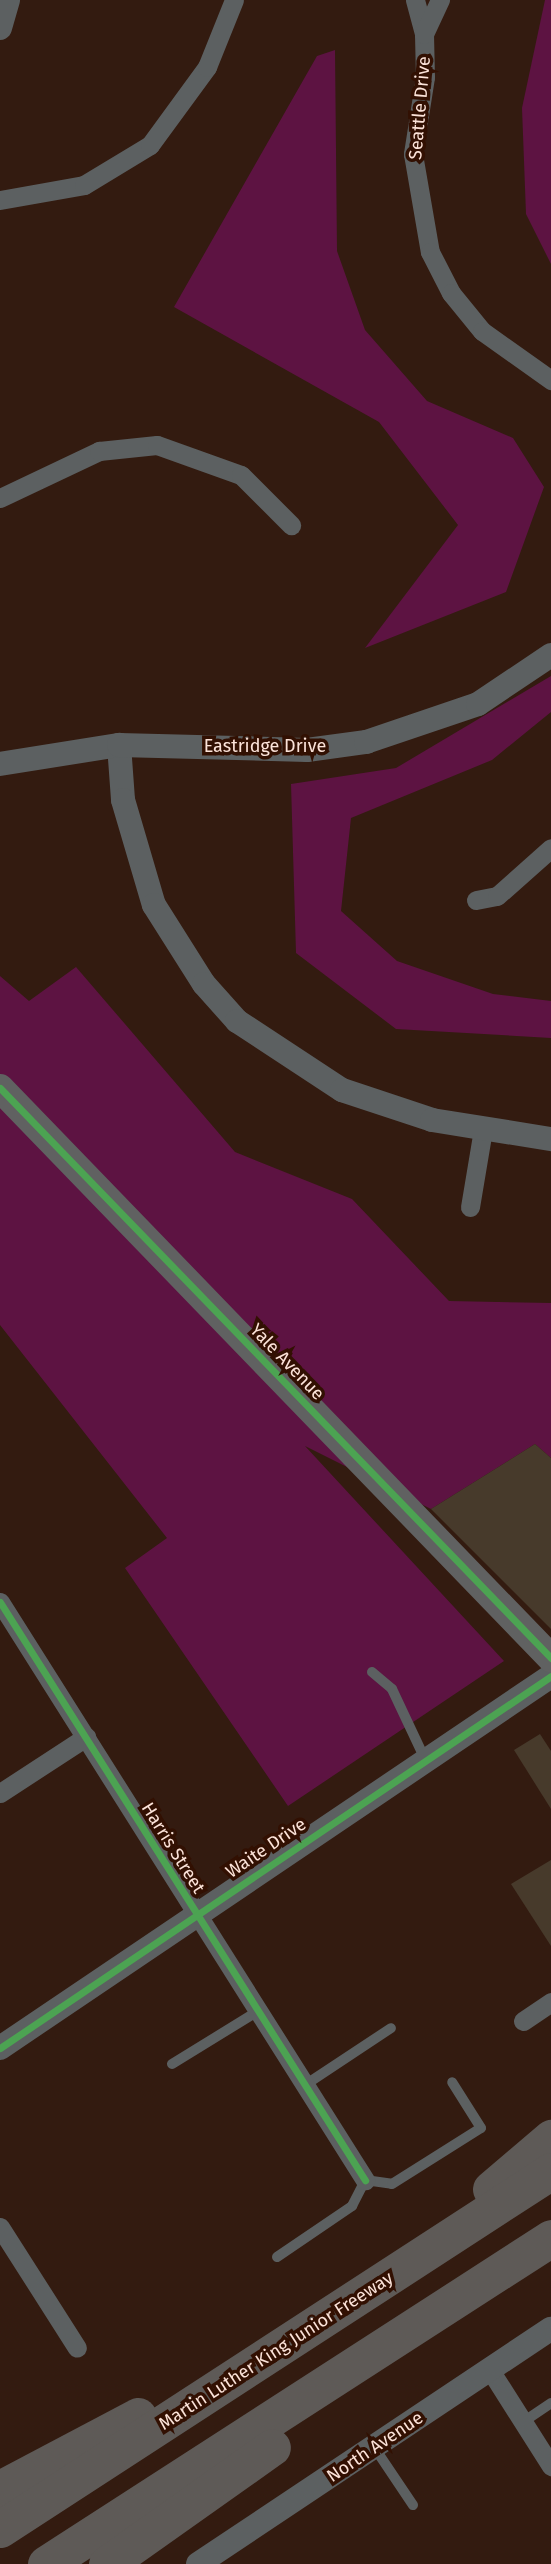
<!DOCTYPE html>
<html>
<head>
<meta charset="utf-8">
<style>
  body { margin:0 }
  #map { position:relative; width:551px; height:2564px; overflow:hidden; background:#331b10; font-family:"Fira Sans",sans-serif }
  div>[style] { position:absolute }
  .green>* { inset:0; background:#5d1342 }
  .building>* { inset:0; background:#473a2b }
  .service>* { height:10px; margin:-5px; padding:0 5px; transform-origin:5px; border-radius:5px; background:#5c6061 }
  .minor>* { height:19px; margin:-9.5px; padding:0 9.5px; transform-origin:9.5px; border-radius:9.5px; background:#5c6061 }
  .tertiary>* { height:24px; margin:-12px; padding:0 12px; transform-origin:12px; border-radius:12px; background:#5c6061 }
  .secondary>* { height:28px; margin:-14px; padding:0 14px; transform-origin:14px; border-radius:14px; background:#606161 }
  .motorway>* { height:37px; margin:-18.5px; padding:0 18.5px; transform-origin:18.5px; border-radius:18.5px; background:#5e5a57 }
  .cycleway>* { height:7px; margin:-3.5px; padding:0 3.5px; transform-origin:3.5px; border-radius:3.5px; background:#4ca352 }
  span { translate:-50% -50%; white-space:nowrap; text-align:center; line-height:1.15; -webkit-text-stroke:7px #321002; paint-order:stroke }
  .street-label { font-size:18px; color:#fce3d9 }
</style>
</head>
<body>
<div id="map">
  <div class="green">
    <i style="clip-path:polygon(545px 0,551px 0,551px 264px,526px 214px,522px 108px)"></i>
    <i style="clip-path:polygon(335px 50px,337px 251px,365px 330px,427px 401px,513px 438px,544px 487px,506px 592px,365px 648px,458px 525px,379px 422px,174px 307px,317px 56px)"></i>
    <i style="clip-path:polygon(551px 676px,551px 712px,492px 760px,351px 818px,341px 911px,397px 961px,493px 994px,551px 1001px,551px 1038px,396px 1029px,296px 953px,291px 784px,396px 768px)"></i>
    <i style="clip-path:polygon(76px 967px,235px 1152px,352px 1199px,449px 1301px,551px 1303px,551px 1458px,535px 1444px,431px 1509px,305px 1446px,504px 1661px,288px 1806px,125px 1568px,167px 1538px,0 1325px,0 976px,29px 1001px)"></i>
  </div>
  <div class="building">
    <i style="clip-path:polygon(535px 1444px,551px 1458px,551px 1629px,431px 1509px)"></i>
    <i style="clip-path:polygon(540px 1734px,551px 1751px,551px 1809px,514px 1750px)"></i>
    <i style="clip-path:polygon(551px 1860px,551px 1946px,511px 1884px)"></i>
  </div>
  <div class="service">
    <i style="left:372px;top:1672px;width:26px;rotate:40deg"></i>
    <i style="left:392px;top:1689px;width:77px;rotate:64.8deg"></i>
    <i style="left:172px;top:2064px;width:101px;rotate:-31.6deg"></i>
    <i style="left:305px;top:2085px;width:103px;rotate:-33.5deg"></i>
    <i style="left:277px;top:2257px;width:91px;rotate:-34.2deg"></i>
    <i style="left:352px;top:2206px;width:29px;rotate:-63deg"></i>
    <i style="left:365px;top:2180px;width:27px;rotate:8deg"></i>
    <i style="left:392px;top:2184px;width:105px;rotate:-32.2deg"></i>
    <i style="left:481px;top:2128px;width:54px;rotate:-122.2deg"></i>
    <i style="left:523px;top:2422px;width:34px;rotate:-34deg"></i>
    <i style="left:374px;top:2447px;width:70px;rotate:56.1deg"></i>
  </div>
  <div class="minor">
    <i style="left:415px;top:0;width:35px;rotate:75deg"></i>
    <i style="left:424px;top:34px;width:43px;rotate:88.7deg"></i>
    <i style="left:425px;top:77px;width:78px;rotate:98.9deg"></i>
    <i style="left:413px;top:154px;width:99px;rotate:80.2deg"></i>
    <i style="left:430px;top:252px;width:46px;rotate:62.9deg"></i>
    <i style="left:451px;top:293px;width:49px;rotate:50.8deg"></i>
    <i style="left:482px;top:331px;width:85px;rotate:35.4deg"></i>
    <i style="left:424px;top:34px;width:38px;rotate:-65deg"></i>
    <i style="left:0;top:200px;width:85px;rotate:-10.1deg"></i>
    <i style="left:84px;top:185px;width:77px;rotate:-31.2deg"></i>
    <i style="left:150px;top:145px;width:97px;rotate:-53.8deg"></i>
    <i style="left:207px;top:67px;width:72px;rotate:-68.1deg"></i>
    <i style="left:0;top:498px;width:110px;rotate:-25.4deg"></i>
    <i style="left:99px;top:451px;width:58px;rotate:-5.9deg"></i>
    <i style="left:157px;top:445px;width:89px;rotate:19.7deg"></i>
    <i style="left:241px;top:475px;width:71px;rotate:45deg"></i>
    <i style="left:476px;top:900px;width:21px;rotate:-11deg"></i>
    <i style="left:497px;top:896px;width:72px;rotate:-41.6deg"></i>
    <i style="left:470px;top:1207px;width:79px;rotate:-80.5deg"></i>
    <i style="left:0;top:1602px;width:684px;rotate:57.73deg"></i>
    <i style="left:0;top:1793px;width:103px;rotate:-33.1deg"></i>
    <i style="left:523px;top:2021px;width:34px;rotate:-34deg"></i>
    <i style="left:0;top:2227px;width:143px;rotate:57.5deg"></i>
    <i style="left:490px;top:2370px;width:114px;rotate:57.6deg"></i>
  </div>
  <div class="tertiary">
    <i style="left:0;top:28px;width:29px;rotate:-74deg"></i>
    <i style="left:119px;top:745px;width:55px;rotate:85.8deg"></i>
    <i style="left:123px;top:800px;width:109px;rotate:73.6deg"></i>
    <i style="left:154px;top:905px;width:93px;rotate:57.7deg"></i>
    <i style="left:204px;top:984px;width:50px;rotate:48.3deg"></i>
    <i style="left:237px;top:1021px;width:126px;rotate:33.3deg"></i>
    <i style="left:342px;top:1090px;width:95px;rotate:18.4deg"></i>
    <i style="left:432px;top:1120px;width:121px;rotate:9.1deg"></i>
    <i style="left:0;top:764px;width:121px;rotate:-9.1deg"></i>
    <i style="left:119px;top:745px;width:188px;rotate:1.5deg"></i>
    <i style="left:307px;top:750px;width:60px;rotate:-7.7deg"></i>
    <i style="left:366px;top:742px;width:118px;rotate:-18.7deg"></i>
    <i style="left:478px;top:704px;width:88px;rotate:-33.9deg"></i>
    <i style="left:0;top:2048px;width:665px;rotate:-34.02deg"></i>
    <i style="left:198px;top:2564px;width:424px;rotate:-33.7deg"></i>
  </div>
  <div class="secondary">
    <i style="left:0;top:1088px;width:793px;rotate:45.97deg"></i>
  </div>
  <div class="motorway">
    <i style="left:491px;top:2189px;width:79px;rotate:-40.4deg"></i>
    <i style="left:0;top:2489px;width:156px;rotate:-27.9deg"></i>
    <i style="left:0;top:2529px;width:657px;rotate:-33.01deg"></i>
    <i style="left:46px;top:2564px;width:601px;rotate:-32.84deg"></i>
    <i style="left:107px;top:2564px;width:202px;rotate:-35.3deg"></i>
  </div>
  <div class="cycleway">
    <i style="left:0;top:1088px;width:793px;rotate:45.97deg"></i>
    <i style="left:0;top:1602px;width:684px;rotate:57.73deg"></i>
    <i style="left:0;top:2048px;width:665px;rotate:-34.02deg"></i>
  </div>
  <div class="street-label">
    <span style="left:420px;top:108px;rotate:-85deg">Seattle Drive</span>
    <span style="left:265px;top:746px">Eastridge Drive</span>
    <span style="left:287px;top:1362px;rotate:46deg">Yale Avenue</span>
    <span style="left:173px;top:1848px;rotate:58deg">Harris Street</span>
    <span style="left:266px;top:1848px;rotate:-34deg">Waite Drive</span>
    <span style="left:276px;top:2351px;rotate:-33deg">Martin Luther King Junior Freeway</span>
    <span style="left:375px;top:2447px;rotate:-34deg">North Avenue</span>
  </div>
</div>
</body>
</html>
